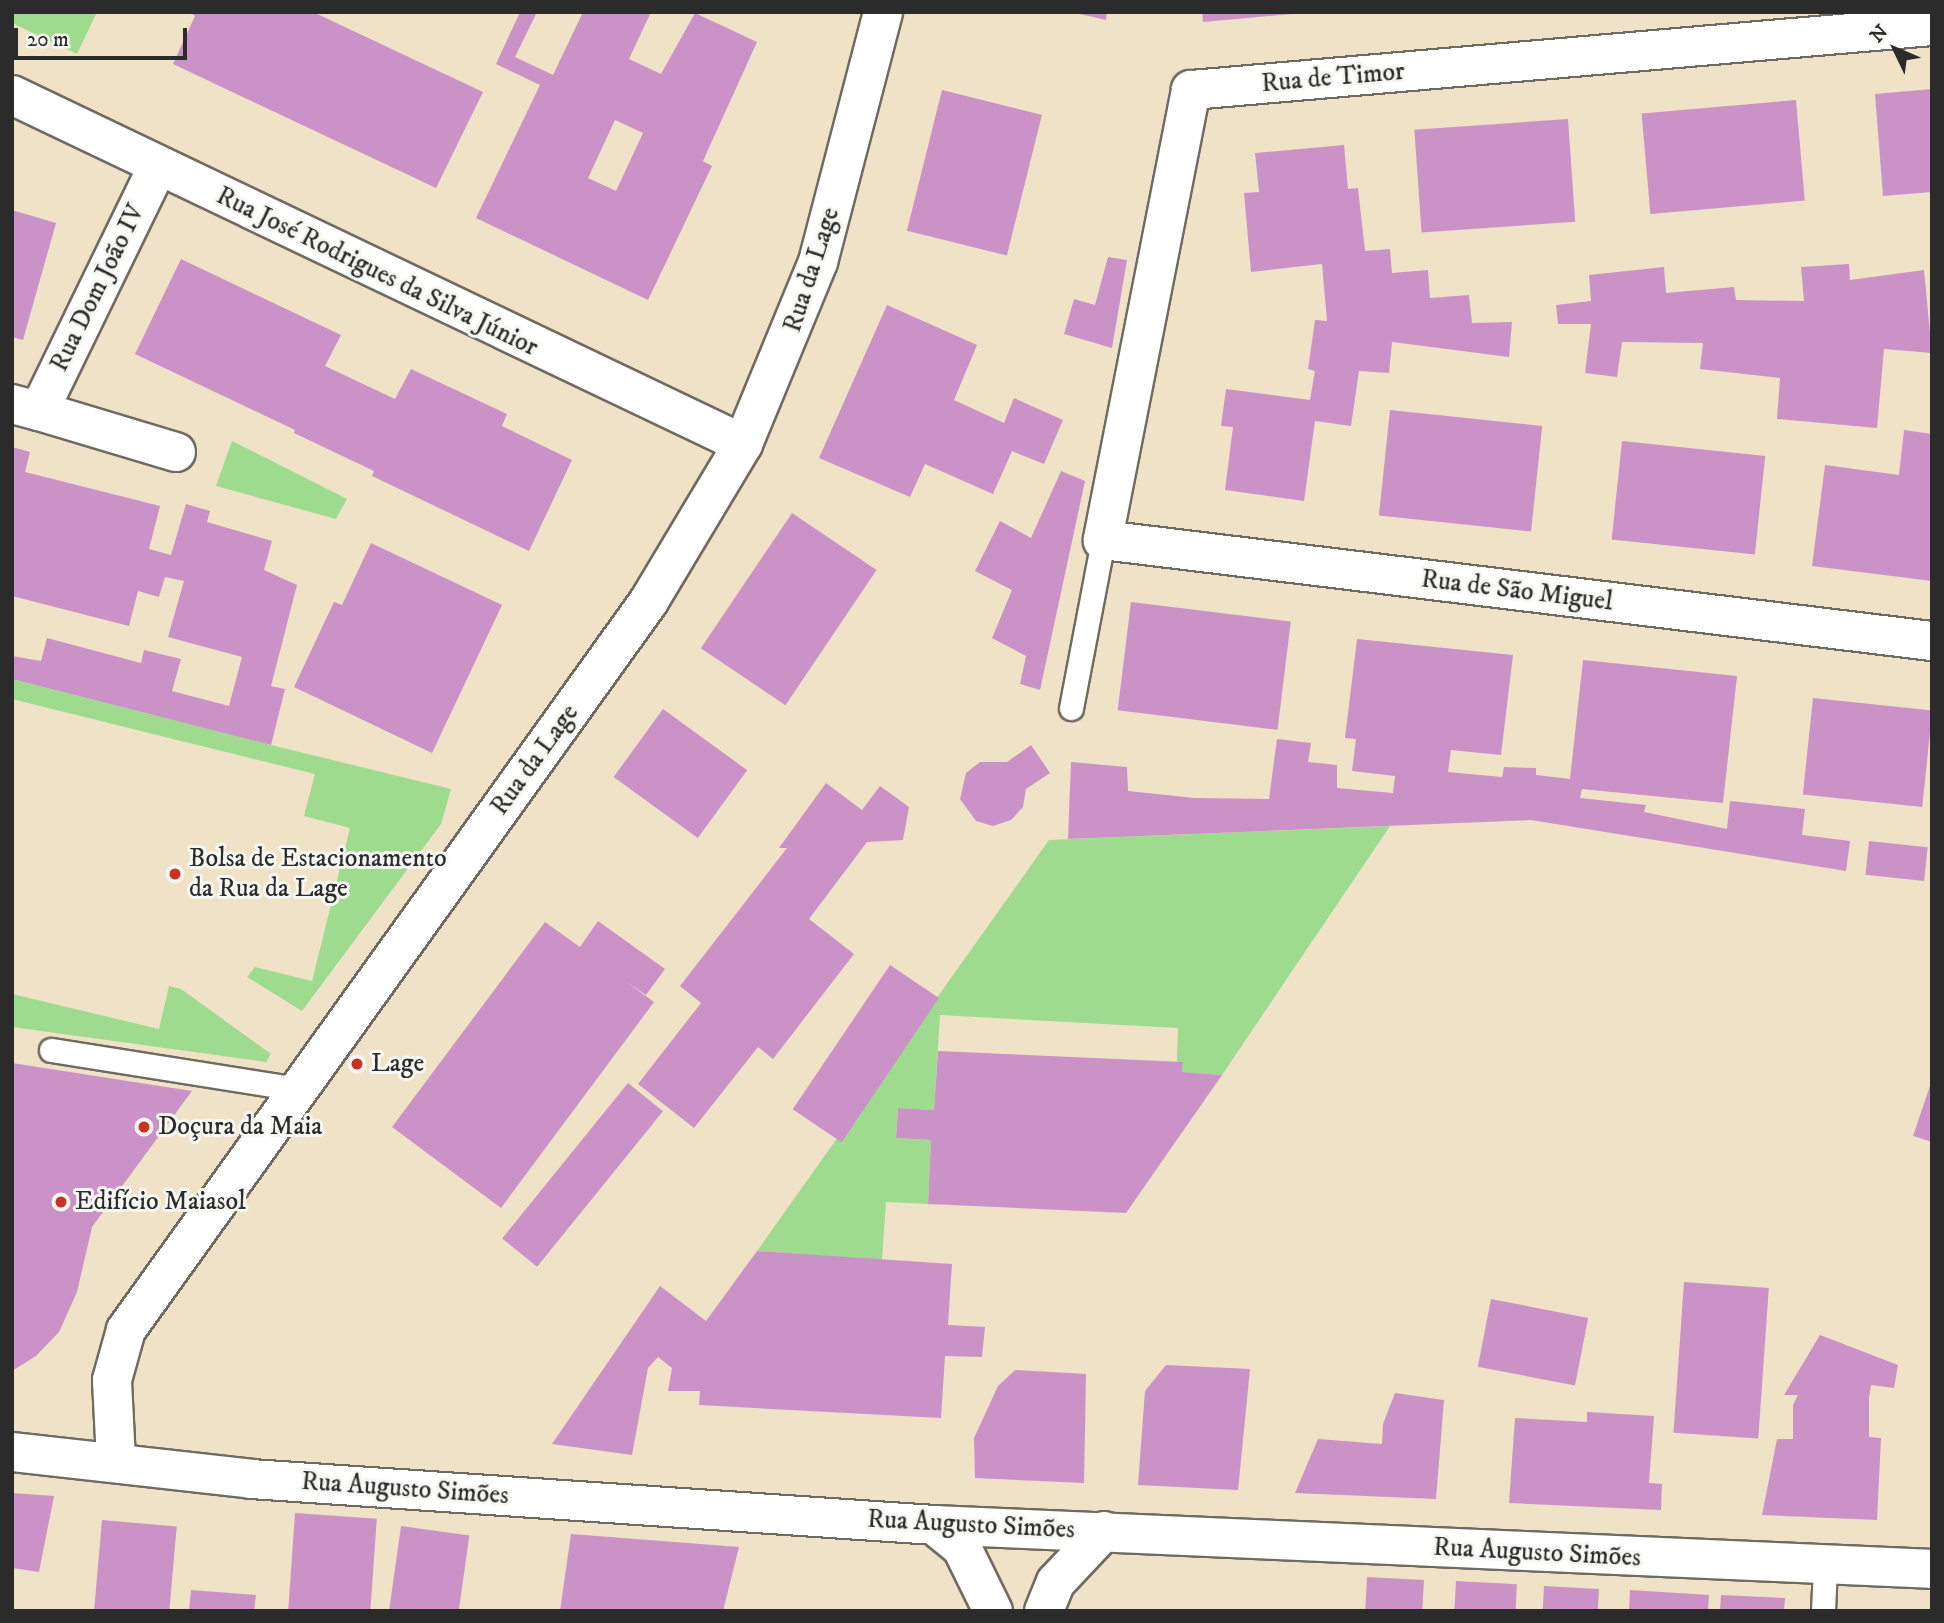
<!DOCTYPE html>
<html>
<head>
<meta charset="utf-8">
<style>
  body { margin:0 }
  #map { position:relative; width:1944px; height:1623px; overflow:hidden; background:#f0e2c7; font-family:"IM FELL DW Pica",serif }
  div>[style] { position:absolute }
  .green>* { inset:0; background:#9edb8f }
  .building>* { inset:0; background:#cb92c8; transform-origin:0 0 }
  .roads { filter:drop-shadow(2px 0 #706b62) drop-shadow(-2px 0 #706b62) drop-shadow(0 2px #706b62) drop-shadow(0 -2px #706b62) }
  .lane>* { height:23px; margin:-11.5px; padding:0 11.5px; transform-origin:11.5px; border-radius:11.5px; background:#fff }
  .street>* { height:38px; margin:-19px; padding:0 19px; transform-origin:19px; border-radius:19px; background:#fff }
  .dots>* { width:19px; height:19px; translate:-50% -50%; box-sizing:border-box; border:4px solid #f6f6f2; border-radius:50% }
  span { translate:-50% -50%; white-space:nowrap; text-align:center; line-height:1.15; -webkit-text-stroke:6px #f6f6f2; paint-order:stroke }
  .street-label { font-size:26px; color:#2b2b2b }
  .poi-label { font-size:26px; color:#2b2b2b }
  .left { translate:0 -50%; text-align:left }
  .frame { position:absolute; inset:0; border:14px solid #2b2b2b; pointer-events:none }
  .north { position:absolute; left:1860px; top:14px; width:70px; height:70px; -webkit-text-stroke:5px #f6f6f2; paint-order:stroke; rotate:314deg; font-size:19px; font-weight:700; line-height:28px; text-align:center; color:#2b2b2b }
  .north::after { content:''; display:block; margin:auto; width:24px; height:32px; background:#2b2b2b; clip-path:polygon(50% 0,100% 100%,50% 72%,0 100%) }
  .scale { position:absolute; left:14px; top:28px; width:173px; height:32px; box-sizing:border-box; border:4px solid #2b2b2b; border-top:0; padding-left:9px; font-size:21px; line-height:24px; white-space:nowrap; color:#2b2b2b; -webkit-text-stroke:5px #f6f6f2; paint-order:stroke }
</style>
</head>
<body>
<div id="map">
  <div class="green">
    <i style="clip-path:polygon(12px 12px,97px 12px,77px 54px,12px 23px)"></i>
    <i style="clip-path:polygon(232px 441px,347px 499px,336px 519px,216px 486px)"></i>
    <i style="clip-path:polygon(12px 679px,271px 745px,451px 789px,441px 824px,302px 1011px,247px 977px,255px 967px,312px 981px,350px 828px,304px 816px,315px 774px,12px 699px)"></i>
    <i style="clip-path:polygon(1390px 826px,1222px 1075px,1182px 1072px,1183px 1062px,1177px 1062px,1178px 1028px,940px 1015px,934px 1110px,898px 1108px,896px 1138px,931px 1140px,928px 1204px,886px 1202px,882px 1260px,757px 1251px,1049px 840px)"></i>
    <i style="clip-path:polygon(169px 986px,181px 989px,271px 1054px,266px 1062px,12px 1027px,12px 994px,159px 1029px)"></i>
  </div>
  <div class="building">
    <i style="clip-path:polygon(189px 12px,313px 12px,483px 92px,436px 188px,173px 64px,195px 16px)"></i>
    <i style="clip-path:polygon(evenodd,520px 12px,537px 12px,515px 57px,553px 75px,583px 12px,651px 12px,629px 59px,661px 74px,695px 13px,757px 42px,703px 161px,712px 166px,648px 300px,476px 218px,540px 85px,496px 64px,520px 12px,615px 120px,643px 133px,616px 191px,588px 178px,615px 120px)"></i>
    <i style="clip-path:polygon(1071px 12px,1107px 12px,1106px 20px)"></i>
    <i style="clip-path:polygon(1202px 12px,1293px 12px,1293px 14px,1203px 22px)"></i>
    <i style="clip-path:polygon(1932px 89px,1932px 192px,1883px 196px,1875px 94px)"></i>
    <i style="left:942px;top:90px;width:103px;height:145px;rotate:14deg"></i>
    <i style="left:1796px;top:100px;width:101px;height:155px;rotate:85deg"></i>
    <i style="left:1568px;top:119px;width:103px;height:154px;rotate:86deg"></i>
    <i style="clip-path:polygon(1344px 145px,1348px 189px,1358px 188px,1365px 251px,1390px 249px,1392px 273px,1428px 270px,1430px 298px,1469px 295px,1472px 323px,1512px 322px,1509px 357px,1392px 342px,1389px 373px,1359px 371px,1351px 426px,1315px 421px,1304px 501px,1225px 490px,1233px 427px,1221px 426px,1226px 389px,1310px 400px,1315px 371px,1308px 369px,1315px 320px,1327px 321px,1322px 264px,1251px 272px,1244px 193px,1259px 192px,1255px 153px)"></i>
    <i style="clip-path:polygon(12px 210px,56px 223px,23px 340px,12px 337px)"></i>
    <i style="clip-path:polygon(1108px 257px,1127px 260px,1112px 348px,1064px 334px,1074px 299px,1095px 305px)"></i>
    <i style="clip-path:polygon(181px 259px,341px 335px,325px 366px,395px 399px,411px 369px,507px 414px,502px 426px,572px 460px,529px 551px,372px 476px,374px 471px,294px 433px,295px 430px,135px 354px)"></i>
    <i style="clip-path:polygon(1849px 264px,1850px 280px,1924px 270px,1932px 353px,1884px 349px,1877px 428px,1777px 419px,1780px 378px,1700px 369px,1703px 343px,1622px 342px,1617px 377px,1585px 373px,1591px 324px,1558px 324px,1556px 305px,1591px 301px,1589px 275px,1664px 267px,1666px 293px,1734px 287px,1736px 300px,1804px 301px,1801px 267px)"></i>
    <i style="clip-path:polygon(887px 305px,977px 345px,954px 400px,1004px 423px,1014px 398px,1063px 420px,1044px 464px,1012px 451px,993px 494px,925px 464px,910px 497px,819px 458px)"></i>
    <i style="left:1390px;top:410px;width:153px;height:106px;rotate:6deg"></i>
    <i style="clip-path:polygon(1904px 430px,1932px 434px,1932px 581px,1812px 566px,1825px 465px,1899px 475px)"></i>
    <i style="left:1622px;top:441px;width:144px;height:99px;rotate:6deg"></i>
    <i style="clip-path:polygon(12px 447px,30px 452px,25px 472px,160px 506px,149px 549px,171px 555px,186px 504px,210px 511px,207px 522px,272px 541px,264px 570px,297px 585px,271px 686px,285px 689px,271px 745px,12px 679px,12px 656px,41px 661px,47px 638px,141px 663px,144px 650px,181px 659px,172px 691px,229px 706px,242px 657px,168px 637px,184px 581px,165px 577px,159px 597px,138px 591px,129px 626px,12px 596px)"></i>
    <i style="clip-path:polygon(1061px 471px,1085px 481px,1040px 690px,1020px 684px,1026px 656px,992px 638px,1012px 590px,975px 571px,1000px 521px,1031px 538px)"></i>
    <i style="left:792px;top:513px;width:102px;height:163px;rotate:34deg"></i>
    <i style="clip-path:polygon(371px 543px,502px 605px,432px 753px,294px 687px,334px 602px,342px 605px)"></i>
    <i style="left:1131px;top:602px;width:161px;height:109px;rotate:7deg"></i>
    <i style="clip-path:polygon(1357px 639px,1513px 655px,1501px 755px,1451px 750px,1448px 772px,1502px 777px,1504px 767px,1536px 768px,1536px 775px,1570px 779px,1583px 660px,1737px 676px,1723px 803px,1582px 789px,1580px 798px,1646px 805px,1644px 812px,1727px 829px,1730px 801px,1805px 809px,1802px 835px,1850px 841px,1846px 871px,1531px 820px,1068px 839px,1071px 762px,1127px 767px,1128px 791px,1195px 798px,1269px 799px,1277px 739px,1311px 743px,1308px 762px,1337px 765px,1337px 788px,1393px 793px,1395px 776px,1352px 771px,1356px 739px,1345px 738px)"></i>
    <i style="left:1813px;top:698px;width:120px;height:97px;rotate:6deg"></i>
    <i style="left:663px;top:709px;width:104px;height:84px;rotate:36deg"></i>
    <i style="clip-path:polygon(1031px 745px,1050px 773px,1026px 789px,1023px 807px,1011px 820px,993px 826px,976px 821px,960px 799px,966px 773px,980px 762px,1007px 762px)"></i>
    <i style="clip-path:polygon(826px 783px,862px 810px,880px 786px,909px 807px,903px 840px,867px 842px,809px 919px,854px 954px,773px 1059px,758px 1047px,694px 1128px,638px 1084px,701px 1003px,680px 986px,787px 848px,779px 848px)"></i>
    <i style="left:1869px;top:841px;width:59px;height:34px;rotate:6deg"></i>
    <i style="clip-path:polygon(598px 921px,665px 969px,646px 995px,625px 981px,654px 1002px,501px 1208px,392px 1127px,545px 922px,580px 947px)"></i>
    <i style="left:890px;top:965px;width:59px;height:174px;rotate:34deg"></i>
    <i style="clip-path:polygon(938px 1051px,1183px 1062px,1182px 1072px,1222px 1075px,1126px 1213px,928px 1204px,931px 1140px,896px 1138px,898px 1108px,934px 1110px)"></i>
    <i style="clip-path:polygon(12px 1063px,192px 1091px,92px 1227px,77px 1292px,59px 1332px,36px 1356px,12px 1371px)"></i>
    <i style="left:628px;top:1083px;width:45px;height:200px;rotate:39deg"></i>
    <i style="clip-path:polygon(1931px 1083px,1932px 1083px,1932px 1142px,1913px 1136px)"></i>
    <i style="clip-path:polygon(757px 1251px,952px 1264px,948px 1325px,985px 1327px,982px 1357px,945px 1356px,941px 1418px,699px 1405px,700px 1391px,668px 1391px,672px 1368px,658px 1357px,648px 1368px,632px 1455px,552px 1444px,660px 1286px,706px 1321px)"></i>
    <i style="left:1684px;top:1282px;width:85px;height:151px;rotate:4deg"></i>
    <i style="left:1491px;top:1299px;width:99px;height:69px;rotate:11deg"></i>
    <i style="clip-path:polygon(1820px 1335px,1898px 1365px,1894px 1388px,1871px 1385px,1869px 1397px,1869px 1437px,1881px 1438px,1877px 1520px,1762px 1515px,1777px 1439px,1793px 1439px,1793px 1405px,1798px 1395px,1784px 1395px)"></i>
    <i style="clip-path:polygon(1166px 1365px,1250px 1369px,1238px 1490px,1138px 1485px,1145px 1391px)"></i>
    <i style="clip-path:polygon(1015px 1370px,1086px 1374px,1084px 1483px,975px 1478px,974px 1438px,998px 1386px)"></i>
    <i style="clip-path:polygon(1395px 1393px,1444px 1400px,1436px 1499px,1295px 1493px,1318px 1439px,1382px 1444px,1383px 1424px)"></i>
    <i style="clip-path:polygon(1587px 1412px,1654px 1416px,1649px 1483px,1662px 1484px,1661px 1510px,1509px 1503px,1515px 1418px,1587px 1422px)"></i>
    <i style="clip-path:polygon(12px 1493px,54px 1496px,39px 1572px,12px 1568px)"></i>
    <i style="left:295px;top:1513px;width:82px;height:99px;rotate:4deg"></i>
    <i style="left:102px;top:1520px;width:75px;height:91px;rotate:5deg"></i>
    <i style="left:401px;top:1526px;width:69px;height:86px;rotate:8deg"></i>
    <i style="clip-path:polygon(571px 1534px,739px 1547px,723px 1611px,560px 1611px)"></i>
    <i style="left:1367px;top:1577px;width:57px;height:34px;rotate:3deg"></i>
    <i style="left:1456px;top:1581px;width:61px;height:30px;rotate:3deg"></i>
    <i style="left:1544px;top:1586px;width:55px;height:25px;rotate:3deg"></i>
    <i style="clip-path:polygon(191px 1590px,256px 1595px,254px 1611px,189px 1611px)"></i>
    <i style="clip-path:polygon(1630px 1590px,1709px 1595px,1708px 1611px,1629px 1611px)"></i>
    <i style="clip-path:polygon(1721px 1595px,1785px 1598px,1784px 1611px,1720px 1611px)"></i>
  </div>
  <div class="roads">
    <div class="lane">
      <i style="left:1071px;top:708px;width:171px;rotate:-79.2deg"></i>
      <i style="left:51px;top:1050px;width:250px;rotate:9deg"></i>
      <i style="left:1823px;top:1611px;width:44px;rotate:-87.4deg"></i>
    </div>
    <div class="street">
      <i style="left:1932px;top:26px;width:744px;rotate:175.06deg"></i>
      <i style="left:1191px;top:90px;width:459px;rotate:101.1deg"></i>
      <i style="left:1103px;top:540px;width:835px;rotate:6.95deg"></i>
      <i style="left:12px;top:95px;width:810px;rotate:25.52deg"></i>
      <i style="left:12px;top:404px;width:28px;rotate:15deg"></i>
      <i style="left:39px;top:411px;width:272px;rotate:-64.1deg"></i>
      <i style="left:39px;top:411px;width:143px;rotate:16.7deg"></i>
      <i style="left:12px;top:1452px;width:241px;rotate:6.4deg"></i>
      <i style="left:251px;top:1479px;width:685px;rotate:3.85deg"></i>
      <i style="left:934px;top:1525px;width:999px;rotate:2.52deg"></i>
      <i style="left:116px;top:1460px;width:80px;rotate:-92.9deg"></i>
      <i style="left:112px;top:1380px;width:52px;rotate:-74.4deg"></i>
      <i style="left:126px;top:1330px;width:897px;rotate:-54.34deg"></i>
      <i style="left:649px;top:601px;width:183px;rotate:-59.1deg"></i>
      <i style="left:743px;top:444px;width:197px;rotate:-67.6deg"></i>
      <i style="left:818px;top:262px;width:258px;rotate:-75.4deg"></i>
      <i style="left:934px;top:1525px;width:36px;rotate:39deg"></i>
      <i style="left:962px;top:1548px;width:70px;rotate:63.8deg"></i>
      <i style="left:1044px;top:1611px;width:31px;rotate:-68deg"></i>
      <i style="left:1056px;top:1582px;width:70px;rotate:-46.7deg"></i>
    </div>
  </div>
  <div class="dots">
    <i style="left:175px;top:874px;background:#c8321e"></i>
    <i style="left:357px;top:1064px;background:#c8321e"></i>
    <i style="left:144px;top:1127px;background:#c8321e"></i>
    <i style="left:61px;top:1202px;background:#c8321e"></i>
  </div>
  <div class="street-label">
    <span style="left:1333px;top:78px;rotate:-5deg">Rua de Timor</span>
    <span style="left:812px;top:270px;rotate:-72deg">Rua da Lage</span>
    <span style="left:377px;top:272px;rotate:26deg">Rua José Rodrigues da Silva Júnior</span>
    <span style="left:98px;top:288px;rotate:-64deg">Rua Dom João IV</span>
    <span style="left:1517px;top:591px;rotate:7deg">Rua de São Miguel</span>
    <span style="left:535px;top:760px;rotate:-54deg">Rua da Lage</span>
    <span style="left:405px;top:1489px;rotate:4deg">Rua Augusto Simões</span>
    <span style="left:971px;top:1525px;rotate:3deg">Rua Augusto Simões</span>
    <span style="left:1537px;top:1553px;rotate:3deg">Rua Augusto Simões</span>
  </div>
  <div class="poi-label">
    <span class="left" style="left:189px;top:874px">Bolsa de Estacionamento<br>da Rua da Lage</span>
    <span class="left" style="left:371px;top:1064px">Lage</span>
    <span class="left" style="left:158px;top:1127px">Doçura da Maia</span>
    <span class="left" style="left:75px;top:1202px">Edifício Maiasol</span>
  </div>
  <div class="frame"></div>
  <div class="north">N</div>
  <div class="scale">20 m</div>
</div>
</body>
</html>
